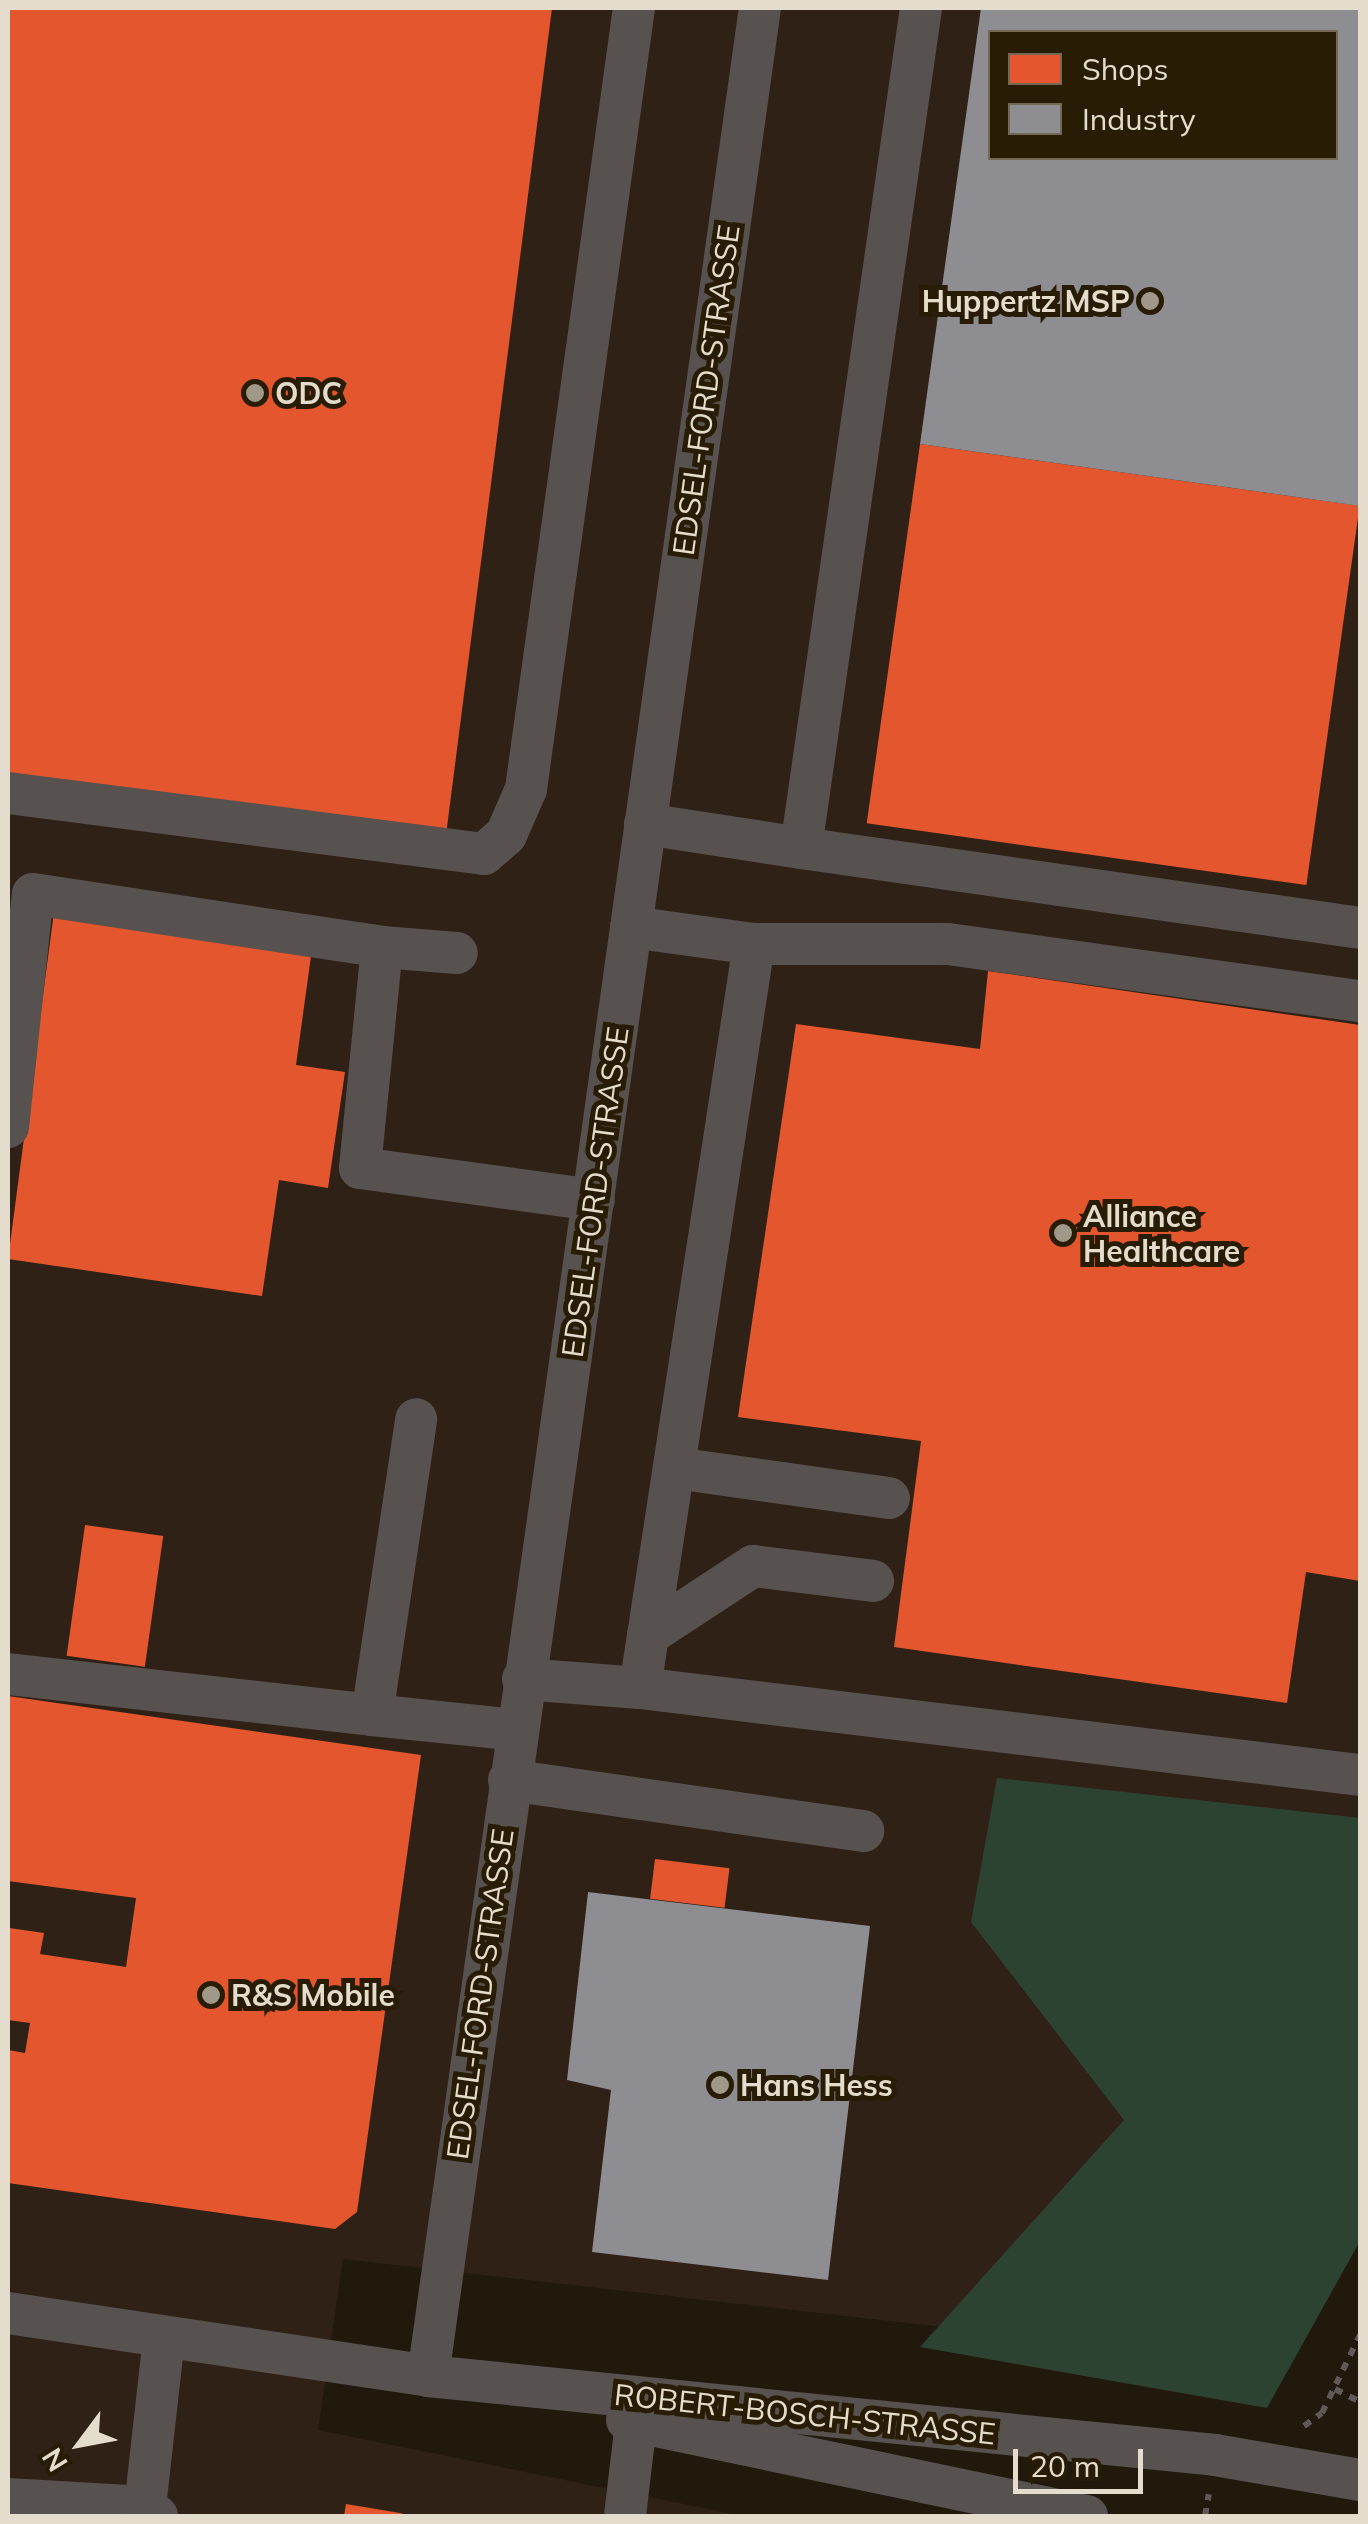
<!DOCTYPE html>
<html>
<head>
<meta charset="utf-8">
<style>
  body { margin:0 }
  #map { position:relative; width:1368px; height:2524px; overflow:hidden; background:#21190c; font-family:Mulish,sans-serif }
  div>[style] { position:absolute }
  .commercial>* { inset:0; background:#302116 }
  .green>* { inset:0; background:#2d4332 }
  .shops>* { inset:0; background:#e4572e; transform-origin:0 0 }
  .industry>* { inset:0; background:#8d8d92 }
  .path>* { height:6px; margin-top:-3px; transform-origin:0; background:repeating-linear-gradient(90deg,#5f5a57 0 8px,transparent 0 16px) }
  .minor>* { height:42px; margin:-21px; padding:0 21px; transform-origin:21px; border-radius:21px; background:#57514f }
  .dots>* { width:28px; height:28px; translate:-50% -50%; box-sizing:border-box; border:5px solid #291c04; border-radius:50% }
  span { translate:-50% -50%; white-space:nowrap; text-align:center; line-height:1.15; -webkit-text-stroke:10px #291c04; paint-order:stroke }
  .poi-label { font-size:30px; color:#e4dccd; font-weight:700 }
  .right { translate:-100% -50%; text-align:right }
  .left { translate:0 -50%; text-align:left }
  .street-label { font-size:30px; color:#e4dccd }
  .frame { position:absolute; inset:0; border:10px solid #e4dccd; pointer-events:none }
  .legend { position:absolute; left:988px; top:30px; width:350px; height:130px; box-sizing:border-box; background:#291c04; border:2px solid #746954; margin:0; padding:12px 18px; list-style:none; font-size:30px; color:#e4dccd }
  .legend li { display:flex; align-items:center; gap:20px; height:50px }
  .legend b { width:50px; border:2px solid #746954 }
  .north { position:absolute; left:30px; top:2394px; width:100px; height:100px; -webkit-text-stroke:8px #291c04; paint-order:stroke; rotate:238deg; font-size:28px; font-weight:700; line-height:40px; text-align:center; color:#e4dccd }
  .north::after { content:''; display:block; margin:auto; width:35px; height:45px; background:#e4dccd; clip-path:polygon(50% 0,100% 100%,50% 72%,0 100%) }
  .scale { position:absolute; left:1013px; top:2449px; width:130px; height:45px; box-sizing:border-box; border:5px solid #e4dccd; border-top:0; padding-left:12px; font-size:30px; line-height:35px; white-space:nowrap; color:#e4dccd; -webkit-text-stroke:8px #291c04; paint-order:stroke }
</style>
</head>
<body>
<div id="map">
  <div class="commercial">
    <i style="clip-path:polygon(evenodd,8px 8px,1360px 8px,1360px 2040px,1200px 2356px,343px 2259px,318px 2430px,743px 2516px,8px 2516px,8px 8px,991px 32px,1336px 32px,1336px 158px,991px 158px,991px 32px)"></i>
  </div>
  <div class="green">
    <i style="clip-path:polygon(997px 1778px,1360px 1818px,1360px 2241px,1267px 2408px,920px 2347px,1124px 2120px,971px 1922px)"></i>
  </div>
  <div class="shops">
    <i style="clip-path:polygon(8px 8px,552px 8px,446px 835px,8px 778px)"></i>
    <i style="left:920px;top:444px;width:444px;height:383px;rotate:8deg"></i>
    <i style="clip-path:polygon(54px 912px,312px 949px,296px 1065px,345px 1072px,328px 1188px,279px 1180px,262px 1296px,8px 1259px)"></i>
    <i style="clip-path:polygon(988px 971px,1360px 1025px,1360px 1581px,1306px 1572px,1287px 1703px,894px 1647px,921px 1441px,738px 1417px,796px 1024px,980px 1049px)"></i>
    <i style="left:85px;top:1525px;width:79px;height:132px;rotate:8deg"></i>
    <i style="clip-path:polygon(8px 1696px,421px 1755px,357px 2212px,335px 2229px,8px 2183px,8px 2050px,25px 2053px,30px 2023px,8px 2020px,9px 1928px,44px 1933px,40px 1954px,126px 1967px,136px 1898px,8px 1881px)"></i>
    <i style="left:655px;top:1859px;width:75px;height:40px;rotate:7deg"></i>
    <i style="clip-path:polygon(346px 2504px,400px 2513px,410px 2516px,344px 2516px)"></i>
  </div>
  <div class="industry">
    <i style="clip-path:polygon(evenodd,981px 8px,1360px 8px,1360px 506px,920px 444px,981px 8px,991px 32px,1336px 32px,1336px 158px,991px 158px,991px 32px)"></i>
    <i style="clip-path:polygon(588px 1892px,870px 1926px,828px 2280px,592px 2252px,611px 2090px,567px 2080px)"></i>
  </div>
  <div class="path">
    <i style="left:1335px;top:2389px;width:28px;rotate:27deg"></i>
    <i style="left:1304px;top:2426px;width:22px;rotate:-36deg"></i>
    <i style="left:1322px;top:2413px;width:87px;rotate:-64deg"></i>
    <i style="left:1205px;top:2516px;width:22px;rotate:-80deg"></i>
  </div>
  <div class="minor">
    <i style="left:8px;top:793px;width:480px;rotate:7.3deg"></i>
    <i style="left:484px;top:854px;width:29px;rotate:-41deg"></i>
    <i style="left:506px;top:835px;width:50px;rotate:-66.5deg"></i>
    <i style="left:526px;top:789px;width:788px;rotate:-82.13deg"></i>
    <i style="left:645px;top:824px;width:158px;rotate:8.7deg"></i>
    <i style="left:801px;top:848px;width:849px;rotate:-81.87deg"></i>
    <i style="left:801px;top:848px;width:565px;rotate:8.14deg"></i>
    <i style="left:631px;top:927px;width:124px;rotate:7.9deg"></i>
    <i style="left:754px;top:944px;width:194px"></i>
    <i style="left:948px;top:944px;width:416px;rotate:7.9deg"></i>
    <i style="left:382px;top:947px;width:222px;rotate:95.7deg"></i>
    <i style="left:360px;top:1168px;width:236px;rotate:7.8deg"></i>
    <i style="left:8px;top:1127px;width:234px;rotate:-83.9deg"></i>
    <i style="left:33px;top:894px;width:353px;rotate:8.6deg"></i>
    <i style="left:382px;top:947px;width:75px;rotate:4.6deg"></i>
    <i style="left:675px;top:1468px;width:216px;rotate:8deg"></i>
    <i style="left:648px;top:1635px;width:126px;rotate:-33.3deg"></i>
    <i style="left:753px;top:1566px;width:121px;rotate:7.1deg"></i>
    <i style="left:8px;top:1674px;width:366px;rotate:6.4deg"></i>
    <i style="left:372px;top:1715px;width:299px;rotate:-81.5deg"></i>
    <i style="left:523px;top:1679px;width:117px;rotate:4.4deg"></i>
    <i style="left:640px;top:1688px;width:725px;rotate:6.89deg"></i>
    <i style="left:640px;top:1688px;width:753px;rotate:-81.29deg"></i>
    <i style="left:372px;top:1715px;width:145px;rotate:5.9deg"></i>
    <i style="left:509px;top:1780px;width:358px;rotate:8.2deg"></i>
    <i style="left:8px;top:2313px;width:425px;rotate:8.5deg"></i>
    <i style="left:428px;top:2376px;width:791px;rotate:5.73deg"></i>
    <i style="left:1215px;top:2455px;width:147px;rotate:9.8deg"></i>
    <i style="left:428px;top:2376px;width:2391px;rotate:-82.02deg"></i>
    <i style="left:627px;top:2420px;width:470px;rotate:11.8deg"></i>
    <i style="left:8px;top:2499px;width:137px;rotate:3.3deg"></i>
    <i style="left:157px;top:2516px;width:15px;rotate:-143deg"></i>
    <i style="left:145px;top:2507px;width:171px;rotate:-83.6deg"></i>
    <i style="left:625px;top:2516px;width:95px;rotate:-83.3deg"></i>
  </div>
  <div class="dots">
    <i style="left:1150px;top:301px;background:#a09889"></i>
    <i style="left:255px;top:393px;background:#a09889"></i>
    <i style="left:1063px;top:1233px;background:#a09889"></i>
    <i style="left:211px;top:1995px;background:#a09889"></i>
    <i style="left:720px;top:2085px;background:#a09889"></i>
  </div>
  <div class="poi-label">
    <span class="right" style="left:1130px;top:301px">Huppertz MSP</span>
    <span class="left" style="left:275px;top:393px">ODC</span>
    <span class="left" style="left:1083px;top:1233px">Alliance<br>Healthcare</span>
    <span class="left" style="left:231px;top:1995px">R&amp;S Mobile</span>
    <span class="left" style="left:740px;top:2085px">Hans Hess</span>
  </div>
  <div class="street-label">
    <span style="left:706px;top:390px;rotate:-82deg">EDSEL-FORD-STRASSE</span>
    <span style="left:595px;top:1192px;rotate:-82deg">EDSEL-FORD-STRASSE</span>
    <span style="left:480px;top:1994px;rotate:-82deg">EDSEL-FORD-STRASSE</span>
    <span style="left:805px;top:2414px;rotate:6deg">ROBERT-BOSCH-STRASSE</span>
  </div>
  <div class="frame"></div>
  <ul class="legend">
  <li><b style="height:28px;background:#e4572e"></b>Shops</li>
  <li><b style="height:28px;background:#8d8d92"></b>Industry</li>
  </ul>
  <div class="north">N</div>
  <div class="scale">20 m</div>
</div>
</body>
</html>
